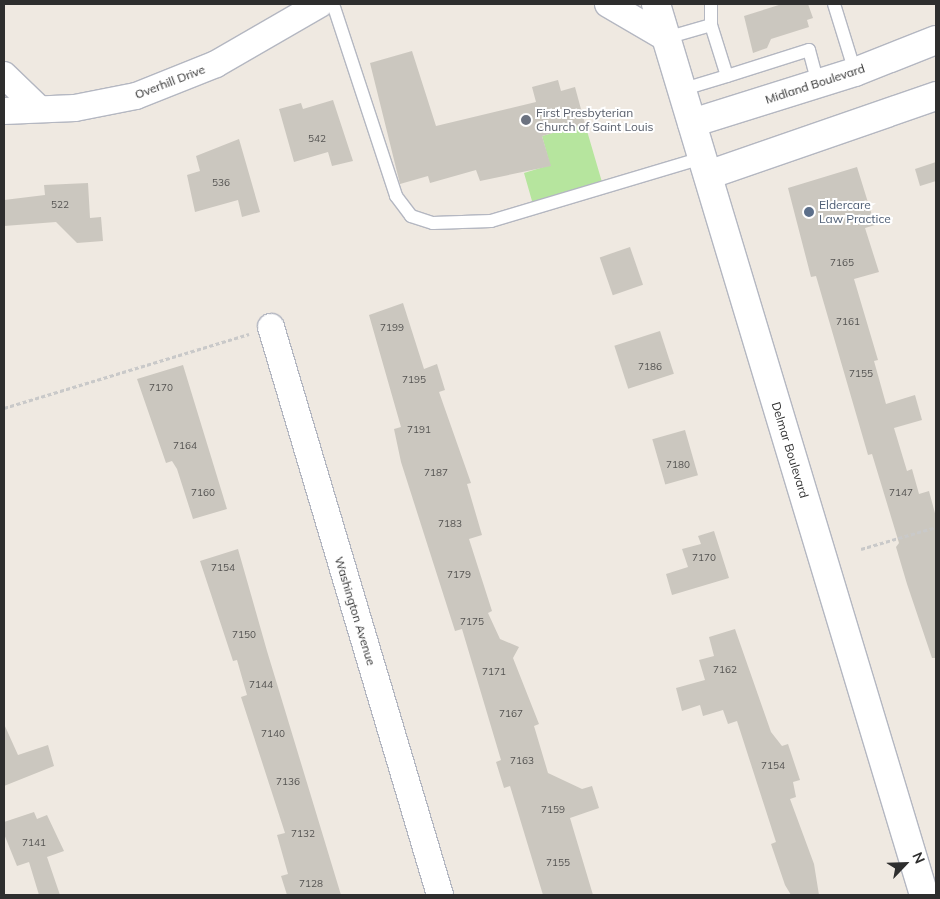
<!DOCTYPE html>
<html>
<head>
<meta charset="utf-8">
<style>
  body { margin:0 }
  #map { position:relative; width:940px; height:899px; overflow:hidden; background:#efe9e1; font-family:Mulish,sans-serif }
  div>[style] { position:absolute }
  .green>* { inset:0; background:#b6e59e }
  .building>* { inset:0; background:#cbc7bf; transform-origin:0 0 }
  .path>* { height:3px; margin-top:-1.5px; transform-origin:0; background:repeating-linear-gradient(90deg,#c9c9c9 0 4px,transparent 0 6.5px) }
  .roads { filter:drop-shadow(1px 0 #b4b7c1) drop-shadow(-1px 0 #b4b7c1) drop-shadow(0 1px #b4b7c1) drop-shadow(0 -1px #b4b7c1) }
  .service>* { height:12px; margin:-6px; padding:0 6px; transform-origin:6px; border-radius:6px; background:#fff }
  .minor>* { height:26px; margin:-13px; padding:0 13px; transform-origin:13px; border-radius:13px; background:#fff }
  .secondary>* { height:28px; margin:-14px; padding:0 14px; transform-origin:14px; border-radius:14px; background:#fff }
  .dots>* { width:14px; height:14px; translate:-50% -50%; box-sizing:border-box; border:2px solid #fff; border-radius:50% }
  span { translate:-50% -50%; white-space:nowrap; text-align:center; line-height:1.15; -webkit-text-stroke:4px #fff; paint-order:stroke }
  .number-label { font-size:10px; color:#555452 }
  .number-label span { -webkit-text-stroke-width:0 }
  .street-label { font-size:12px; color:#2e2e2e }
  .worship-label { font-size:12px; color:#5b616d }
  .left { translate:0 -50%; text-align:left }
  .service-label { font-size:12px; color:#4e5e75 }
  .frame { position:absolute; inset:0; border:5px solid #2e2e2e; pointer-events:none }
  .north { position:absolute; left:880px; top:839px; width:50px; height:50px; -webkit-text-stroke:4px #fff; paint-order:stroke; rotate:66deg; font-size:14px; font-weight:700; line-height:20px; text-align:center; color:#2e2e2e }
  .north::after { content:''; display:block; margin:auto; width:18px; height:22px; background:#2e2e2e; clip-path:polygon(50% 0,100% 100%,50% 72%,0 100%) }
</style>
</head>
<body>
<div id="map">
  <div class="green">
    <i style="clip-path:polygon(585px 124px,604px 189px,534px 208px,524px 173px,550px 165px,542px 136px)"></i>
  </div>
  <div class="building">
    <i style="clip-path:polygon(782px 4px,808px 4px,813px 18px,807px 20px,809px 27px,771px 39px,767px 48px,753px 53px,744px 16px)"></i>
    <i style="clip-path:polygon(412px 51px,436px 126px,536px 102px,532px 87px,558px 80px,561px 91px,575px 87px,585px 124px,542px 136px,551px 166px,480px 181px,476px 170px,430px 183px,428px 176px,400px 184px,370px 63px)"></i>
    <i style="clip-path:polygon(333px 100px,353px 161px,332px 166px,328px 152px,294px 162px,279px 109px,301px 103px,303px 109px)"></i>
    <i style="clip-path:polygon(239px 139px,260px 212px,242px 217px,238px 200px,195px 212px,187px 175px,200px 171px,196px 156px)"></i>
    <i style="clip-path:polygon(936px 162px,936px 181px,920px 186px,915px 169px)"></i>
    <i style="clip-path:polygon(857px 167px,875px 225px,865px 228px,879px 272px,854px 279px,878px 360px,874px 361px,886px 404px,915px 395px,922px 420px,894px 428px,907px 471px,912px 469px,919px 494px,929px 491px,936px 517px,936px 658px,932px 658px,907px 584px,896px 547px,899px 543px,872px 454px,868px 455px,816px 276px,811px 277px,788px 188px)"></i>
    <i style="clip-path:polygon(88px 183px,90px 218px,101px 217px,103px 241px,77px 243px,56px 222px,4px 226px,4px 200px,45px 195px,44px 185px)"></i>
    <i style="left:630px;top:247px;width:40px;height:32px;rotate:71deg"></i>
    <i style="clip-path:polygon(403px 303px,424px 369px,437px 364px,445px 390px,439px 392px,471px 483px,467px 484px,482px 535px,469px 539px,492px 611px,488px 613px,500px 639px,519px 647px,513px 658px,539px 724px,534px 726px,548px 773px,582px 789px,592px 786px,599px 808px,570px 818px,593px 895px,543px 895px,510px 786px,504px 788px,496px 762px,501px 760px,462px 629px,455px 631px,401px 462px,394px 429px,401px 427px,369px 315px)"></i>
    <i style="left:660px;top:331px;width:45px;height:48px;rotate:72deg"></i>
    <i style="clip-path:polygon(183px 365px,227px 509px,193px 519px,177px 469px,172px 461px,166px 463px,137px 379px)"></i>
    <i style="left:685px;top:430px;width:47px;height:34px;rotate:74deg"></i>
    <i style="clip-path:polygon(714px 531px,729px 578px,672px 595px,666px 574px,688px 567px,682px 549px,701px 544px,698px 536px)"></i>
    <i style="clip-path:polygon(238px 549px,267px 651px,341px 895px,287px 895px,281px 876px,288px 874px,277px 835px,285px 833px,241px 697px,247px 695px,237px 660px,233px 661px,200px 561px)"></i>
    <i style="clip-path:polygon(735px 629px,771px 732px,782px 746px,788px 744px,800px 780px,793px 782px,796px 797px,790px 799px,814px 864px,819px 895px,791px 895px,785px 885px,771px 844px,776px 842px,737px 721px,728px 724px,723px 710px,703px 716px,700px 705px,682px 711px,676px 688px,705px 680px,699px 660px,714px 656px,709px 637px)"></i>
    <i style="clip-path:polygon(4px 724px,18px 755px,48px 745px,54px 766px,4px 786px)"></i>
    <i style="clip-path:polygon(34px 812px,37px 819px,47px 815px,64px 851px,47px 857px,60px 895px,39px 895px,29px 862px,17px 866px,4px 834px,4px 822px)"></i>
  </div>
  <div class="path">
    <i style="left:4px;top:408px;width:256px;rotate:-16.8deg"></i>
    <i style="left:861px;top:549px;width:78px;rotate:-16.3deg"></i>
  </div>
  <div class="roads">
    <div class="service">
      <i style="left:333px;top:4px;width:202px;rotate:71.8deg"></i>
      <i style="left:396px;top:196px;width:25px;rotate:53deg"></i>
      <i style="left:411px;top:216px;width:23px;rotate:18deg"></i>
      <i style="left:433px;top:223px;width:58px;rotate:-2deg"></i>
      <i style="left:491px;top:221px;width:221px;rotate:-16.6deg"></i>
      <i style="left:834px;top:4px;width:71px;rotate:72.8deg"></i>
      <i style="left:711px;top:25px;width:53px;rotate:72.6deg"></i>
      <i style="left:727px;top:76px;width:86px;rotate:-17.6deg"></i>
      <i style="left:809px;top:50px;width:35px;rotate:75deg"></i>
      <i style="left:666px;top:38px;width:47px;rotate:-16.1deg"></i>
      <i style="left:711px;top:25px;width:21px;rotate:-90deg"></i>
      <i style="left:684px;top:89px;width:45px;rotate:-16.8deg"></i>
    </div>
    <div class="minor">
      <i style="left:608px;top:4px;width:67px;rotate:30.4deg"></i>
      <i style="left:4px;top:75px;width:47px;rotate:44.1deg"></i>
      <i style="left:4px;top:111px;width:71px;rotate:-2.4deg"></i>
      <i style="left:75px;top:108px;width:62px;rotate:-11.1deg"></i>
      <i style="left:136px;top:96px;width:86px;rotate:-21.8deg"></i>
      <i style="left:216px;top:64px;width:120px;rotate:-30deg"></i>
      <i style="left:271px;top:327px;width:593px;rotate:73.43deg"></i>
    </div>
    <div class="secondary">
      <i style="left:656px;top:4px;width:930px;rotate:73.26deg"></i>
      <i style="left:692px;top:123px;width:171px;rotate:-17.4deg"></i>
      <i style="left:855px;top:72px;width:87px;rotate:-21.6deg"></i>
      <i style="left:708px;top:175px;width:241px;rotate:-19.1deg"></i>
    </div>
  </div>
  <div class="dots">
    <i style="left:526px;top:120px;background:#6b7280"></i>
    <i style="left:809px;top:212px;background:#5c6f8a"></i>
  </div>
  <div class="number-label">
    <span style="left:317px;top:139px">542</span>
    <span style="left:221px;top:183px">536</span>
    <span style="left:60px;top:205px">522</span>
    <span style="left:842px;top:263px">7165</span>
    <span style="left:848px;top:322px">7161</span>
    <span style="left:392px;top:328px">7199</span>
    <span style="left:650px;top:367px">7186</span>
    <span style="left:861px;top:374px">7155</span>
    <span style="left:414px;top:380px">7195</span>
    <span style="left:161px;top:388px">7170</span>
    <span style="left:419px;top:430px">7191</span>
    <span style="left:185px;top:446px">7164</span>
    <span style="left:678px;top:465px">7180</span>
    <span style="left:436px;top:473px">7187</span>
    <span style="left:203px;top:493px">7160</span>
    <span style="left:901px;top:493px">7147</span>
    <span style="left:450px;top:524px">7183</span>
    <span style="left:704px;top:558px">7170</span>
    <span style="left:223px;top:568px">7154</span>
    <span style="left:459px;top:575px">7179</span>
    <span style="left:472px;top:622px">7175</span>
    <span style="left:244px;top:635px">7150</span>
    <span style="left:725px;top:670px">7162</span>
    <span style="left:494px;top:672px">7171</span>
    <span style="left:261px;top:685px">7144</span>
    <span style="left:511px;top:714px">7167</span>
    <span style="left:273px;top:734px">7140</span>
    <span style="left:522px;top:761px">7163</span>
    <span style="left:773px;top:766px">7154</span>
    <span style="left:288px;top:782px">7136</span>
    <span style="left:553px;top:810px">7159</span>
    <span style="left:303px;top:834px">7132</span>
    <span style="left:34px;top:843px">7141</span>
    <span style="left:558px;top:863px">7155</span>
    <span style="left:311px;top:884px">7128</span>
  </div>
  <div class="street-label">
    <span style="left:170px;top:82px;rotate:-21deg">Overhill Drive</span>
    <span style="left:815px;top:84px;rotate:-18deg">Midland Boulevard</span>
    <span style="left:790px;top:450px;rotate:73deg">Delmar Boulevard</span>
    <span style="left:355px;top:611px;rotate:73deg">Washington Avenue</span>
  </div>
  <div class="worship-label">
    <span class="left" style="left:536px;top:120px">First Presbyterian<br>Church of Saint Louis</span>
  </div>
  <div class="service-label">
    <span class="left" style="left:819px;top:212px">Eldercare<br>Law Practice</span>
  </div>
  <div class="frame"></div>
  <div class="north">N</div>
</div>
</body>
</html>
